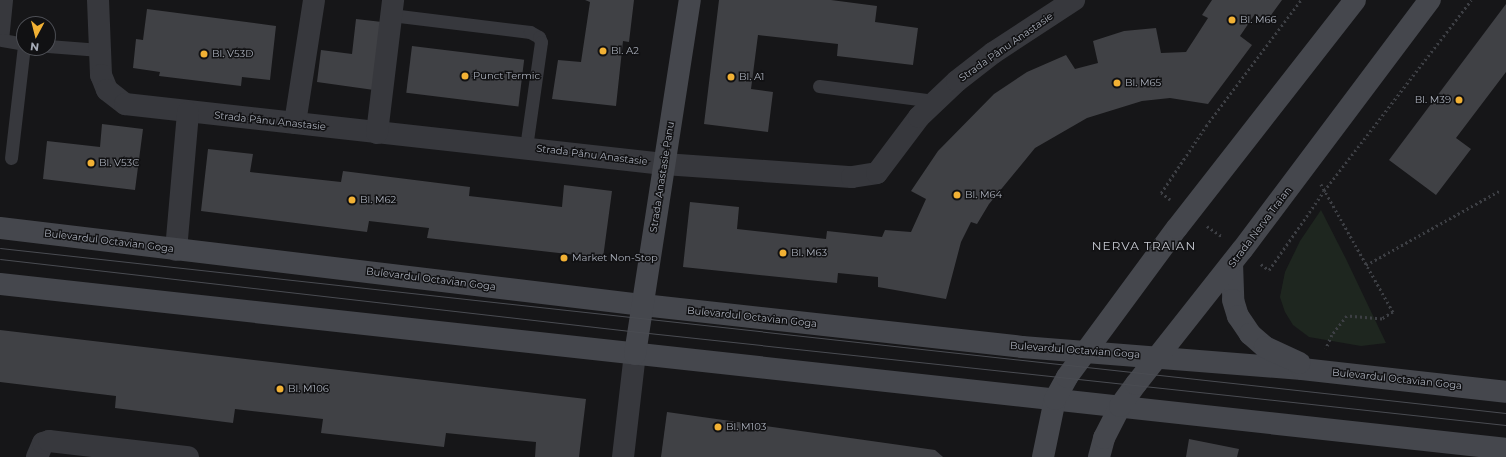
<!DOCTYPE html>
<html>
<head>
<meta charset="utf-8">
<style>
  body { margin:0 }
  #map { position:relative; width:1506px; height:457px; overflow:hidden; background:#161618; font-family:Montserrat,sans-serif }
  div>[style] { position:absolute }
  .green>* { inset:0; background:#1e261f }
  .building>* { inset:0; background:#404145; transform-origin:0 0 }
  .path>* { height:2.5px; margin-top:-1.25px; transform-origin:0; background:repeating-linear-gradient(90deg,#3d3f44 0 2px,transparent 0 5px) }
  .lane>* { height:13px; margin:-6.5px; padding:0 6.5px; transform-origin:6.5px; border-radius:6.5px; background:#37383d }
  .street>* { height:22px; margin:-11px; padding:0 11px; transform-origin:11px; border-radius:11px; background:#37383d }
  .secondary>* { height:22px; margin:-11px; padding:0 11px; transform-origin:11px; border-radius:11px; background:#45474d }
  .tram>* { height:1px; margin:-0.5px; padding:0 0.5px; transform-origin:0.5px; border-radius:0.5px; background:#4a4c52 }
  .dots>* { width:11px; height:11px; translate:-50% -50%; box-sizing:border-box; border:2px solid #111113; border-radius:50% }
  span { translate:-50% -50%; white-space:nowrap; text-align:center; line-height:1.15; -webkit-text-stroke:3px #111113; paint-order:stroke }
  .poi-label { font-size:10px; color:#a8adb8 }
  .left { translate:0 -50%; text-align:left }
  .right { translate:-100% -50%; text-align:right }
  .street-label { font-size:10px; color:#a8adb8 }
  .quarter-label { font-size:12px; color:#c9ccd4; letter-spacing:1px }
  .north { position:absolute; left:16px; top:16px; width:40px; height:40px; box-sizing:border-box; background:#111113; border:1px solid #4d4f55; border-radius:50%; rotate:187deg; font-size:11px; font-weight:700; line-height:16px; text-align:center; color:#a8adb8 }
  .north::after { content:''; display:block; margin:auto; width:14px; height:18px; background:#f2b134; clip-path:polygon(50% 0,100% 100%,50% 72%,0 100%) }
</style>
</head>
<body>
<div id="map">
  <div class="green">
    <i style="clip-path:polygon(1321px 210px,1346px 259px,1386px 343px,1361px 346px,1309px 337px,1293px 325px,1285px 312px,1280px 297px,1285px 272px,1300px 241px)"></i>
  </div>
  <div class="building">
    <i style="clip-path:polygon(585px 0,634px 0,629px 42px,623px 41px,616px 106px,552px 99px,558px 60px,581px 62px,590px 2px)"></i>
    <i style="clip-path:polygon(719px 0,831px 0,877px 6px,875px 22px,918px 28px,913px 65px,837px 56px,838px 44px,758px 35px,751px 89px,773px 92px,768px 132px,704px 124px)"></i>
    <i style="clip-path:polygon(1212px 0,1282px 0,1266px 22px,1255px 14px,1240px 36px,1252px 45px,1208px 104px,1170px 98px,1142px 101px,1087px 118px,1035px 148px,989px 204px,977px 224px,971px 222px,961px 242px,946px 299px,878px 287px,878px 277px,838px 273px,837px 283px,683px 267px,690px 202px,739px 207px,737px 229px,826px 239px,827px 231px,882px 237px,885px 230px,911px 232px,926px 199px,911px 191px,938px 151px,994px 94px,1027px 72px,1066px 55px,1075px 69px,1098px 63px,1093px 41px,1124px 31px,1156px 28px,1161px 53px,1186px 52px,1208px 18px,1202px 15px)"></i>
    <i style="clip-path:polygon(1506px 4px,1506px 72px,1456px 138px,1471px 149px,1436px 195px,1389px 160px)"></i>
    <i style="clip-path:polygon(147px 9px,276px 26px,270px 80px,242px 77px,241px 86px,159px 76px,160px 72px,133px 68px,136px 39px,143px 40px)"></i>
    <i style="clip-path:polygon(356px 19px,382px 22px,374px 90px,317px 82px,321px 50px,352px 54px)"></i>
    <i style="left:412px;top:46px;width:113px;height:47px;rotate:7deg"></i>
    <i style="clip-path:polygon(102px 124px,143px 129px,135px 190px,43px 179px,47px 141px,100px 147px)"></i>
    <i style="clip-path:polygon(208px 149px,253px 154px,250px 172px,341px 182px,343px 171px,470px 187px,469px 196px,562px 207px,564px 185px,612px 191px,603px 258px,427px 238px,429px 228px,369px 221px,367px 232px,201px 211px)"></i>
    <i style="clip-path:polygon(0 330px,586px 399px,579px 457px,535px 457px,536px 442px,446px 433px,444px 447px,321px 433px,323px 419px,235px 409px,233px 423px,115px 408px,116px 396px,0 382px)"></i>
    <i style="clip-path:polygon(667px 412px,935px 450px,943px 457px,661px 457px)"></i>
    <i style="clip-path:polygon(1189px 439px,1239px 449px,1237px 457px,1186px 457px)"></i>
  </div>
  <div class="path">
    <i style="left:1321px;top:184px;width:147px;rotate:60.6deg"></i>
    <i style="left:1393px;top:312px;width:13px;rotate:148deg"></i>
    <i style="left:1382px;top:319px;width:35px;rotate:-175deg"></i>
    <i style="left:1347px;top:316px;width:24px;rotate:128deg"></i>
    <i style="left:1332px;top:335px;width:15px;rotate:113deg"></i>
    <i style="left:1170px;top:200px;width:11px;rotate:-142deg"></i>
    <i style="left:1161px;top:193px;width:81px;rotate:-56.1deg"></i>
    <i style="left:1206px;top:126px;width:158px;rotate:-53deg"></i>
    <i style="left:1207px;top:226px;width:19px;rotate:35deg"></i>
    <i style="left:1261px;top:264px;width:10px;rotate:37deg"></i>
    <i style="left:1269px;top:270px;width:96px;rotate:-55.2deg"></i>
    <i style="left:1324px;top:191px;width:241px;rotate:-52.4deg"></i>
    <i style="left:1366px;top:265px;width:154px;rotate:-29.1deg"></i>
  </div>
  <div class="lane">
    <i style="left:6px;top:0;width:40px;rotate:95.7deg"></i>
    <i style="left:2px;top:40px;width:22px;rotate:10deg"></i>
    <i style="left:391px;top:15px;width:140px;rotate:7deg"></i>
    <i style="left:530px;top:32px;width:10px;rotate:29deg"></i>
    <i style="left:539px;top:37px;width:5px;rotate:68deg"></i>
    <i style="left:541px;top:42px;width:106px;rotate:98.1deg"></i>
    <i style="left:48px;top:46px;width:52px;rotate:4.4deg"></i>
    <i style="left:819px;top:86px;width:116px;rotate:7.4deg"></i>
    <i style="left:11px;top:158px;width:113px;rotate:-83.4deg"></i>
  </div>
  <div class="street">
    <i style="left:98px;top:0;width:75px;rotate:87.7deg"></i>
    <i style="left:101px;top:75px;width:16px;rotate:68deg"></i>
    <i style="left:107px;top:90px;width:23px;rotate:38deg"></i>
    <i style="left:125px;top:104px;width:542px;rotate:6.35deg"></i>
    <i style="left:664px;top:164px;width:188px;rotate:4deg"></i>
    <i style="left:852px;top:177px;width:25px;rotate:-9deg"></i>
    <i style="left:877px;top:173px;width:70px;rotate:-53.1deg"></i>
    <i style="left:919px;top:117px;width:52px;rotate:-43.5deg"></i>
    <i style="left:957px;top:81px;width:46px;rotate:-37.9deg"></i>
    <i style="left:993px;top:53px;width:97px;rotate:-33.2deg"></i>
    <i style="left:295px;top:123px;width:124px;rotate:-81.2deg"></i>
    <i style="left:377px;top:133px;width:134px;rotate:-83.1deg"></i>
    <i style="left:176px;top:250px;width:138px;rotate:-85deg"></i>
    <i style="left:37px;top:457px;width:15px;rotate:-67deg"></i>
    <i style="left:43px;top:443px;width:6px;rotate:-18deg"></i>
    <i style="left:49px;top:441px;width:140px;rotate:6.6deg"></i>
    <i style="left:623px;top:457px;width:104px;rotate:-83.4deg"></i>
  </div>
  <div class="secondary">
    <i style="left:0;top:228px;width:648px;rotate:6.83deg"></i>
    <i style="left:643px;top:305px;width:381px;rotate:6.3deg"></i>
    <i style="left:1022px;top:347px;width:281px;rotate:4.5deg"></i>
    <i style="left:1302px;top:369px;width:205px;rotate:6.4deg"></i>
    <i style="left:1232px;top:263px;width:37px;rotate:88deg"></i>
    <i style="left:1233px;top:300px;width:17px;rotate:73deg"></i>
    <i style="left:1238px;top:316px;width:22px;rotate:56deg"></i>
    <i style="left:1250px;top:334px;width:20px;rotate:41deg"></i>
    <i style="left:1265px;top:347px;width:38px;rotate:25deg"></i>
    <i style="left:0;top:284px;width:1515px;rotate:6.25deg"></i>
    <i style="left:635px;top:354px;width:358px;rotate:-81.2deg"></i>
    <i style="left:1043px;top:457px;width:59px;rotate:-78.3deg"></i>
    <i style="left:1055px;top:399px;width:25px;rotate:-61deg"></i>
    <i style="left:1067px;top:377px;width:185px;rotate:-53.6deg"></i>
    <i style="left:1177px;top:228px;width:289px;rotate:-52deg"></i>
    <i style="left:1099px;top:457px;width:20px;rotate:-75deg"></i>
    <i style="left:1104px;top:438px;width:36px;rotate:-63deg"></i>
    <i style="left:1120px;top:406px;width:27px;rotate:-54deg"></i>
    <i style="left:1136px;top:384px;width:171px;rotate:-51.7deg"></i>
    <i style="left:1242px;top:250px;width:313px;rotate:-53.1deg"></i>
  </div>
  <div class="tram">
    <i style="left:0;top:248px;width:1515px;rotate:6.25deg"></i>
    <i style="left:0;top:259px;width:643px;rotate:6.52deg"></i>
    <i style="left:639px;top:332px;width:872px;rotate:6.12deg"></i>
  </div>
  <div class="dots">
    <i style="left:1232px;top:20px;background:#f2b134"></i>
    <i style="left:603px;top:51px;background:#f2b134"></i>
    <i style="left:204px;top:54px;background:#f2b134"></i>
    <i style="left:465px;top:76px;background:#f2b134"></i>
    <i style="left:731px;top:77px;background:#f2b134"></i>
    <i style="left:1117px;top:83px;background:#f2b134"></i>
    <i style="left:1459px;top:100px;background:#f2b134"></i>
    <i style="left:91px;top:163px;background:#f2b134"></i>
    <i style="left:957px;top:195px;background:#f2b134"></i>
    <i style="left:352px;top:200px;background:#f2b134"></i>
    <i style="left:783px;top:253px;background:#f2b134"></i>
    <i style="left:564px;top:258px;background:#f2b134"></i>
    <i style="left:280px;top:389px;background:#f2b134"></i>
    <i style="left:718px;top:427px;background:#f2b134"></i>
  </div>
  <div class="poi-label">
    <span class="left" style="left:1240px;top:20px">Bl. M66</span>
    <span class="left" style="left:611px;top:51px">Bl. A2</span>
    <span class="left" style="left:212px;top:54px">Bl. V53D</span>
    <span class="left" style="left:473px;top:76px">Punct Termic</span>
    <span class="left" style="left:739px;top:77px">Bl. A1</span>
    <span class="left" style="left:1125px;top:83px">Bl. M65</span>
    <span class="right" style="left:1451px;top:100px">Bl. M39</span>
    <span class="left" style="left:99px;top:163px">Bl. V53C</span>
    <span class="left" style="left:965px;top:195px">Bl. M64</span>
    <span class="left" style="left:360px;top:200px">Bl. M62</span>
    <span class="left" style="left:791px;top:253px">Bl. M63</span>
    <span class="left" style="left:572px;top:258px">Market Non-Stop</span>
    <span class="left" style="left:288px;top:389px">Bl. M106</span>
    <span class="left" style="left:726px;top:427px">Bl. M103</span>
  </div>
  <div class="street-label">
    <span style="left:1006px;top:47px;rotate:-35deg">Strada Pânu Anastasie</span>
    <span style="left:270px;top:121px;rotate:6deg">Strada Pânu Anastasie</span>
    <span style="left:592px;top:155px;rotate:7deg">Strada Pânu Anastasie</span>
    <span style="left:662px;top:177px;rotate:-81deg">Strada Anastasie Panu</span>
    <span style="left:1260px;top:227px;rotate:-53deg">Strada Nerva Traian</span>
    <span style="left:109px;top:241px;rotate:7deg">Bulevardul Octavian Goga</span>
    <span style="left:431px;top:279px;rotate:7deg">Bulevardul Octavian Goga</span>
    <span style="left:752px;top:317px;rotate:6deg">Bulevardul Octavian Goga</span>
    <span style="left:1075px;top:350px;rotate:4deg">Bulevardul Octavian Goga</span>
    <span style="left:1397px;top:379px;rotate:6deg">Bulevardul Octavian Goga</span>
  </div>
  <div class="quarter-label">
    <span style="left:1144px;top:246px">NERVA TRAIAN</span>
  </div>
  <div class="north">N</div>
</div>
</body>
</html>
